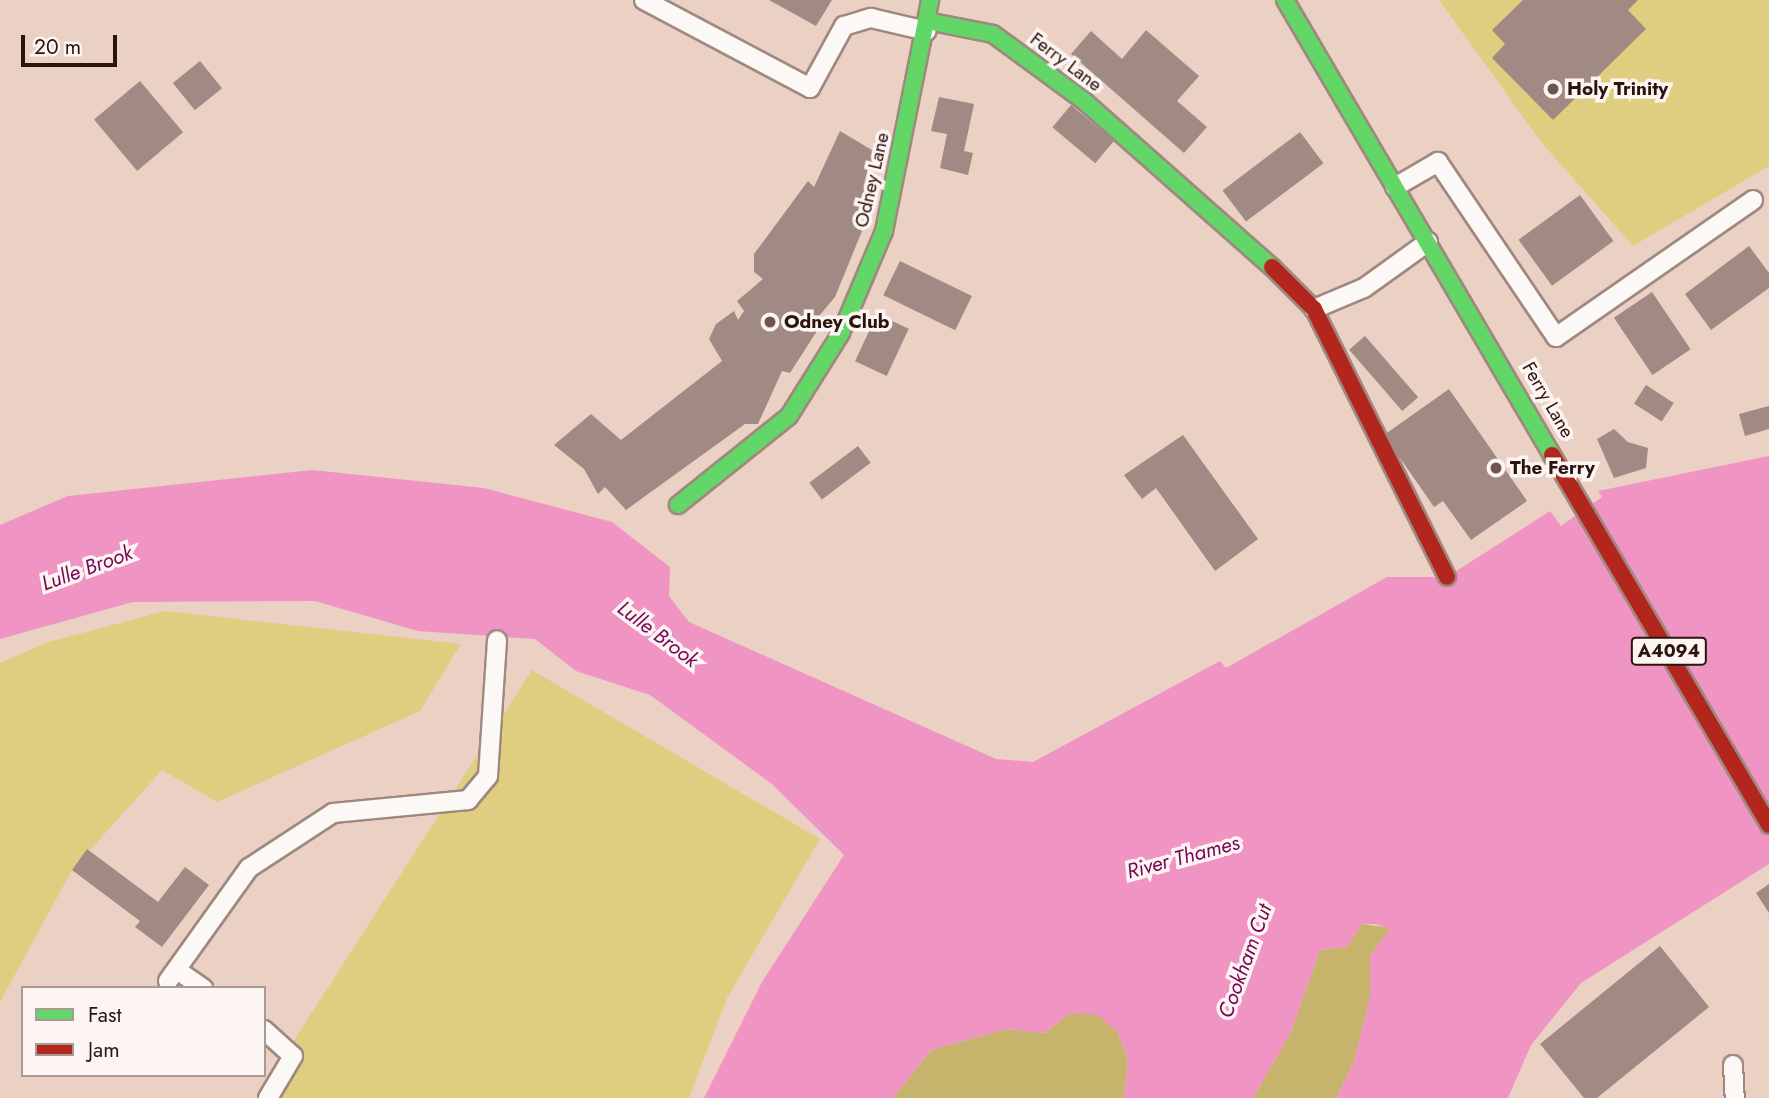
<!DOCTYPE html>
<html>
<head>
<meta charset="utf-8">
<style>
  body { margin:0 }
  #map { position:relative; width:1769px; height:1098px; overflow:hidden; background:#ebd0c4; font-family:Jost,sans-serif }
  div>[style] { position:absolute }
  .green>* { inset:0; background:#e0ce80 }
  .forest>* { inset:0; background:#c6b46d }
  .water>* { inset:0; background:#f094c3 }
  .building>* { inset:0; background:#a18a84; transform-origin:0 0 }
  .roads { filter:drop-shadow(2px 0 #9f897f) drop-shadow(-2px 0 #9f897f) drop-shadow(0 2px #9f897f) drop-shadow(0 -2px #9f897f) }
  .lane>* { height:18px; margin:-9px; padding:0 9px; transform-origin:9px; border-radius:9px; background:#fcf8f6 }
  .fast>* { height:16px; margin:-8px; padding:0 8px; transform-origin:8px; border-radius:8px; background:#63d668 }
  .jam>* { height:16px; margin:-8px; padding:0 8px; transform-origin:8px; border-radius:8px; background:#b3261e }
  .dots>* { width:19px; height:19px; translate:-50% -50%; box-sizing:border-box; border:4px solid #fcf5f3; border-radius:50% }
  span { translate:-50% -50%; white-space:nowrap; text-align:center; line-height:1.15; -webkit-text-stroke:7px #fcf5f3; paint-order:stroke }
  .shield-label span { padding:2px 5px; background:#fcf5f3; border:2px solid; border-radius:5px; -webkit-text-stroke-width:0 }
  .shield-label { font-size:18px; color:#2a140b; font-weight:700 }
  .street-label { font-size:19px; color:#2a140b }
  .poi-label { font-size:19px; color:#2a140b; font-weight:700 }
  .left { translate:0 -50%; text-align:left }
  .water-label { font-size:21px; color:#770655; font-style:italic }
  .legend { position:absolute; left:21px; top:986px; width:245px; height:91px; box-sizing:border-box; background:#fcf5f3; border:2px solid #a89b96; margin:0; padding:9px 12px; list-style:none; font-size:21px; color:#2a140b }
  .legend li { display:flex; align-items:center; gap:14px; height:35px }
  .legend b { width:35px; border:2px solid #a89b96 }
  .scale { position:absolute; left:21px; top:35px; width:96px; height:32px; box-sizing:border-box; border:4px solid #2a140b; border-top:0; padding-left:9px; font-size:21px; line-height:24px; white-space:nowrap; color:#2a140b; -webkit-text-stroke:5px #fcf5f3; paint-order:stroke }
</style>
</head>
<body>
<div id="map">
  <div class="green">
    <i style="clip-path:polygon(1439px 0,1769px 0,1769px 166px,1633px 246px,1541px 142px)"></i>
    <i style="clip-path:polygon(165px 611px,461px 644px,420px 711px,217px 802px,162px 770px,72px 870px,0 1002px,0 663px,48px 642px)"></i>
    <i style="clip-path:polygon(532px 670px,820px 839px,727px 998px,689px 1098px,257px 1098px)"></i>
  </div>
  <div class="forest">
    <i style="clip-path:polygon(1362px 924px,1391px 928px,1370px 956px,1370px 997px,1354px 1062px,1336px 1098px,1253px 1098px,1290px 1034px,1320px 950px,1347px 947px)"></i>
    <i style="clip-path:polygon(1070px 1013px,1098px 1014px,1118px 1033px,1128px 1060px,1124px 1098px,893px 1098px,931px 1050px,1006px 1029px,1045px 1033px)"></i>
  </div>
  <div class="water">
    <i style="clip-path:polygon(1769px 456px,1769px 864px,1581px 983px,1531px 1045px,1508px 1098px,1336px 1098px,1354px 1062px,1370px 997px,1370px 956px,1390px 929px,1375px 924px,1362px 924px,1347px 947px,1320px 950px,1290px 1034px,1253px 1098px,1124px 1098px,1128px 1060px,1118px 1033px,1098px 1015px,1070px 1013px,1045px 1033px,1006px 1029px,931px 1050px,893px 1098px,704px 1098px,762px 982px,844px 855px,772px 784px,650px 695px,576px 671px,535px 639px,418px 631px,315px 601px,133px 602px,0 639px,0 525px,68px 496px,312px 470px,484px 488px,612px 522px,670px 567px,669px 596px,689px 622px,996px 759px,1033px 762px,1220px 661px,1226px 668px,1387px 577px,1447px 577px,1550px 511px,1561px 526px,1602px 497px,1598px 491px)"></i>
  </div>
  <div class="building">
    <i style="clip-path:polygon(769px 0,832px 0,816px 26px)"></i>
    <i style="clip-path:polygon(1523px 0,1638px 0,1628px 10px,1646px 29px,1553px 120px,1492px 58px,1505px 44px,1492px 30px)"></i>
    <i style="clip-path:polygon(1146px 30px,1199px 76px,1177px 101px,1207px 127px,1184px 153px,1071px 54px,1091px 31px,1122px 59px)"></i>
    <i style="left:200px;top:61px;width:35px;height:35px;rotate:51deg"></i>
    <i style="left:140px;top:81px;width:67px;height:60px;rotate:50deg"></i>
    <i style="clip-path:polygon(939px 97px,974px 104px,964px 151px,973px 153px,968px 175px,940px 168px,947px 134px,931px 131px)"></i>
    <i style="left:1071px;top:105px;width:56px;height:29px;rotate:40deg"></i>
    <i style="clip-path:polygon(840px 131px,877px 153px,854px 223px,862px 231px,835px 297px,819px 316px,824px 320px,790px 373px,782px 371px,758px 424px,745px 424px,626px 510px,605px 487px,598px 494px,584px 469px,554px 445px,591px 414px,621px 440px,722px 361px,709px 339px,716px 324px,734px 311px,738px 320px,744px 311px,737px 301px,763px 279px,754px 272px,754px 254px,808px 181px,814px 187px)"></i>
    <i style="left:1300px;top:132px;width:39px;height:97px;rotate:53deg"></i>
    <i style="left:1580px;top:195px;width:57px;height:76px;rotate:54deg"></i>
    <i style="clip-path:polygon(1749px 246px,1769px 273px,1769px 288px,1711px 330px,1685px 294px)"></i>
    <i style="left:900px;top:261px;width:80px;height:38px;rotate:26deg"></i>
    <i style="left:1652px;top:292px;width:69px;height:46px;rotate:56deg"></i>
    <i style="left:877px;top:314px;width:35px;height:52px;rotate:25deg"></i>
    <i style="left:1365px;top:336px;width:81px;height:21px;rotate:49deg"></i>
    <i style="left:1646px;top:385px;width:33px;height:22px;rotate:33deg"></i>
    <i style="clip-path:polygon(1449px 389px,1527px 501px,1471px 540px,1443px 501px,1434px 507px,1384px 435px)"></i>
    <i style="clip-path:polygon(1769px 406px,1769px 429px,1745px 436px,1739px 414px)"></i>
    <i style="clip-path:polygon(1614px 429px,1628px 442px,1648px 448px,1646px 468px,1614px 478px,1597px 439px)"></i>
    <i style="clip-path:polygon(1183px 435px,1258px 539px,1215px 571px,1156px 488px,1142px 499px,1124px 475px)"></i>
    <i style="left:858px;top:446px;width:21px;height:61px;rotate:53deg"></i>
    <i style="clip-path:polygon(87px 849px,158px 902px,185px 867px,209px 885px,162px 947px,135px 927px,140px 921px,72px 870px)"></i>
    <i style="clip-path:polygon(1769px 884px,1769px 913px,1756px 893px)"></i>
    <i style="clip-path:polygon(1660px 946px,1709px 1007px,1597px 1098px,1584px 1098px,1540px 1044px)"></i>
  </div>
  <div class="roads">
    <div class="lane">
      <i style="left:644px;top:0;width:188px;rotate:27.9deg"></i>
      <i style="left:810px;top:88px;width:71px;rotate:-61.3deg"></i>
      <i style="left:844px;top:26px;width:28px;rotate:-17deg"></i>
      <i style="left:871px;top:18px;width:57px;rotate:13.3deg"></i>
      <i style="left:1395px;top:187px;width:50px;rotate:-30.2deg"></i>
      <i style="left:1438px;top:162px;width:211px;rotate:56deg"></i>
      <i style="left:1556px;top:337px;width:240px;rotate:-34.8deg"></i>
      <i style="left:1314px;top:309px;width:54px;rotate:-22.8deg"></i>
      <i style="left:1364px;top:288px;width:79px;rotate:-35.7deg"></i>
      <i style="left:177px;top:970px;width:32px;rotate:35deg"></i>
      <i style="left:168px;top:981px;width:139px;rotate:-54.4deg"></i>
      <i style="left:249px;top:868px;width:100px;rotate:-33.2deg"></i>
      <i style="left:333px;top:813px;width:136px;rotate:-5.5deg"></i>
      <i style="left:468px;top:800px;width:31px;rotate:-50deg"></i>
      <i style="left:488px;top:776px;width:136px;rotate:-86.2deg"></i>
      <i style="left:264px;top:1030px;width:39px;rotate:42deg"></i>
      <i style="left:293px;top:1056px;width:49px;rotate:120.8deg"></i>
      <i style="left:1733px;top:1065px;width:33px;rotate:87deg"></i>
    </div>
    <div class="fast">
      <i style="left:1285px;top:0;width:528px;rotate:59.6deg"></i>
      <i style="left:927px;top:21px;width:67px;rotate:11.1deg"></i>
      <i style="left:993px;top:34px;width:112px;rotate:36.3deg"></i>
      <i style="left:1083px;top:100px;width:252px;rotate:41.5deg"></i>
      <i style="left:678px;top:505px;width:142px;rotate:-38.7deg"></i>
      <i style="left:789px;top:416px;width:98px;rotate:-57.9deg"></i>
      <i style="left:841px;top:333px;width:111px;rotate:-67.1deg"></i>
      <i style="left:884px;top:231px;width:236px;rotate:-78.7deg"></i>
    </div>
    <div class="jam">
      <i style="left:1272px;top:267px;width:59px;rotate:45deg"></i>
      <i style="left:1314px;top:309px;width:299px;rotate:63.6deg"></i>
      <i style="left:1552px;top:455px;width:429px;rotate:59.6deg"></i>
    </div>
  </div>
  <div class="dots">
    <i style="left:1553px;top:89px;background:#6e564c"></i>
    <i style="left:770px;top:322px;background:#6e564c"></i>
    <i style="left:1496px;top:468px;background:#6e564c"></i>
  </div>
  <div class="shield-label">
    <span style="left:1669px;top:651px">A4094</span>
  </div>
  <div class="street-label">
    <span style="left:1066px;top:62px;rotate:37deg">Ferry Lane</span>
    <span style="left:872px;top:180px;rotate:-77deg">Odney Lane</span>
    <span style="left:1548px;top:400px;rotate:60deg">Ferry Lane</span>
  </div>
  <div class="poi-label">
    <span class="left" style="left:1567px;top:89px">Holy Trinity</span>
    <span class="left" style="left:784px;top:322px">Odney Club</span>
    <span class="left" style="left:1510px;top:468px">The Ferry</span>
  </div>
  <div class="water-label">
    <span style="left:87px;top:568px;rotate:-20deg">Lulle Brook</span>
    <span style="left:658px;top:634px;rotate:37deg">Lulle Brook</span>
    <span style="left:1183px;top:857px;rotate:-15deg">River Thames</span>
    <span style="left:1245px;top:961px;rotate:-70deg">Cookham Cut</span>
  </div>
  <ul class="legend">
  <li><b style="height:9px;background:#63d668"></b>Fast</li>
  <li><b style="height:9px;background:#b3261e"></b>Jam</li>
  </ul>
  <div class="scale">20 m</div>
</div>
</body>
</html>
